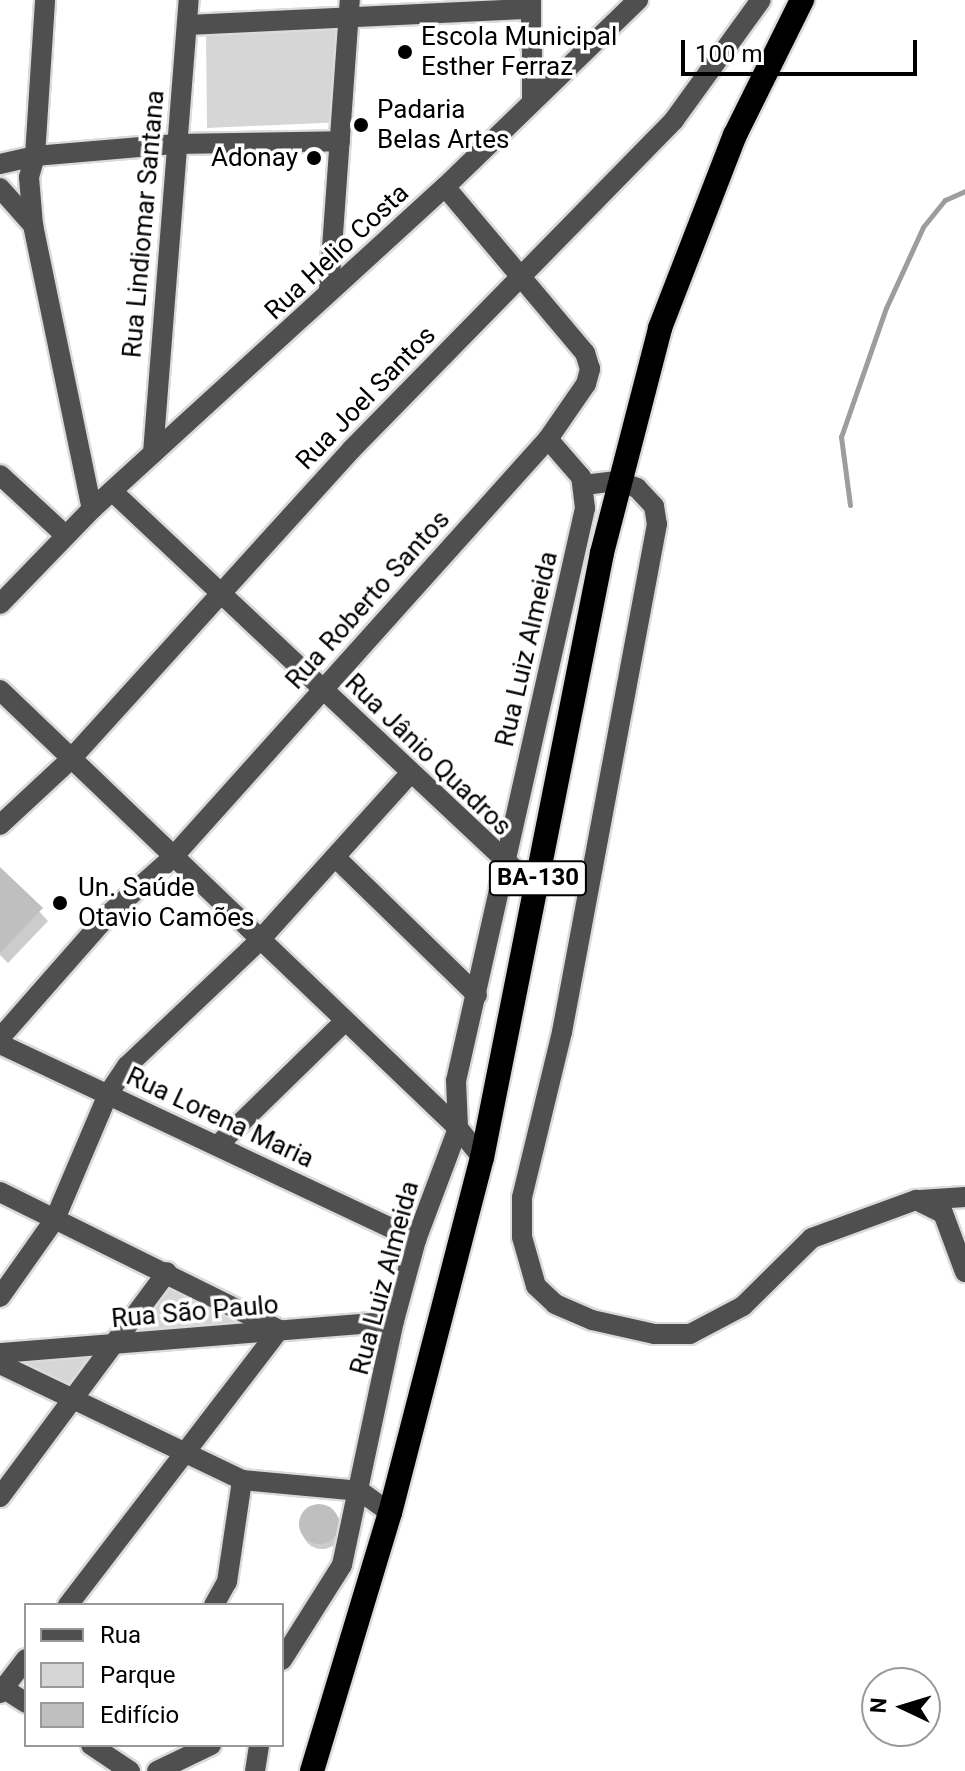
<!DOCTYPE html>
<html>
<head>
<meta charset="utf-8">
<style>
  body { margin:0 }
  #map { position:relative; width:965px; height:1771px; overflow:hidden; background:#fff; font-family:Roboto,sans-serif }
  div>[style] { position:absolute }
  .green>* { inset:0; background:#d6d6d6 }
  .shadow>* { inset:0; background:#0003 }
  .round { border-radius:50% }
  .stream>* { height:5px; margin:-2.5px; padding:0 2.5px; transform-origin:2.5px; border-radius:2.5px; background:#9d9d9d }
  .building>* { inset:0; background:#bfbfbf }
  .roads { filter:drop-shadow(2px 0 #dbdbdb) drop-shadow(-2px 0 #dbdbdb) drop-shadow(0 2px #dbdbdb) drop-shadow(0 -2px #dbdbdb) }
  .minor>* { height:20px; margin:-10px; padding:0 10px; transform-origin:10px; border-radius:10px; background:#4f4f4f }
  .highway>* { height:24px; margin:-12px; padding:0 12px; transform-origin:12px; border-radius:12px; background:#000 }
  .dots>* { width:22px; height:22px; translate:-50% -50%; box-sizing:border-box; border:4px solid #fff; border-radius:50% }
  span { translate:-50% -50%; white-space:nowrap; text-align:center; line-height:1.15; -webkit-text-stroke:7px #fff; paint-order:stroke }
  .shield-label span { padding:2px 6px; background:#fff; border:2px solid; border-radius:6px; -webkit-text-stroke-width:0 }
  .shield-label { font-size:24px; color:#000; font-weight:700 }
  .poi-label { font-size:26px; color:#000 }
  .left { translate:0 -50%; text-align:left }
  .right { translate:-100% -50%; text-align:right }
  .street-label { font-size:26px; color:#000 }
  .legend { position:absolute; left:24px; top:1603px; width:260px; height:144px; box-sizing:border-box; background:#fff; border:2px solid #999; margin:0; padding:10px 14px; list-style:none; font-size:24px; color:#000 }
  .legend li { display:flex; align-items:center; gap:16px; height:40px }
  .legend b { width:40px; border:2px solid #999 }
  .north { position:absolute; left:861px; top:1667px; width:80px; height:80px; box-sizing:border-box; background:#fff; border:2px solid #999; border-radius:50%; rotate:274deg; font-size:22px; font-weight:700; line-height:32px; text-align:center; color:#000 }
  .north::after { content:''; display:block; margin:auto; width:28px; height:36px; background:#000; clip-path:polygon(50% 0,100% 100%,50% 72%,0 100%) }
  .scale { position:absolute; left:681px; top:40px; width:236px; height:36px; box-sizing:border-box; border:4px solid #000; border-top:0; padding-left:10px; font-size:24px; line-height:28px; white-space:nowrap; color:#000; -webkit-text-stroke:6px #fff; paint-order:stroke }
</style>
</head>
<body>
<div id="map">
  <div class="green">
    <i style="clip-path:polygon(349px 20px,345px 122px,207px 128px,206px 34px,337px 28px)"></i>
    <i style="clip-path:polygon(166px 1284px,241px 1323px,135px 1331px)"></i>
    <i style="clip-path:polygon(95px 1355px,69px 1395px,2px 1359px)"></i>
  </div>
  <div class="shadow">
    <i style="clip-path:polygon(0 869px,48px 921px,8px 963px,0 955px)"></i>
    <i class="round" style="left:302px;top:1509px;width:40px;height:40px"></i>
  </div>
  <div class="stream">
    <i style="left:850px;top:505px;width:69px;rotate:-97.5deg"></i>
    <i style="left:841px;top:437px;width:137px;rotate:-70.8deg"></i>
    <i style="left:886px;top:308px;width:89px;rotate:-65.4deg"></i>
    <i style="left:923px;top:227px;width:35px;rotate:-51deg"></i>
    <i style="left:945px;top:200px;width:22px;rotate:-24deg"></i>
  </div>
  <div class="building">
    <i style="clip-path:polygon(0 867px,43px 908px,0 953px)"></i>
    <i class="round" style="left:299px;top:1504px;width:40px;height:40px"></i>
  </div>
  <div class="roads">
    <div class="minor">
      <i style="left:531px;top:0;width:98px;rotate:89.4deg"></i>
      <i style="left:187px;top:25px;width:344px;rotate:-2.7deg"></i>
      <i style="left:0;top:164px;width:36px;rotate:-13deg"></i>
      <i style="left:35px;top:156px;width:142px;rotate:-4.9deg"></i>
      <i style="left:176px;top:144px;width:164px;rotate:-1deg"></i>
      <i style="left:0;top:188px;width:50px;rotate:48.3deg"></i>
      <i style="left:33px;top:225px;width:290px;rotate:78.3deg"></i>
      <i style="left:33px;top:225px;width:48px;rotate:-94.8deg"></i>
      <i style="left:29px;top:177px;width:22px;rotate:-74deg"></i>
      <i style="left:35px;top:156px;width:156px;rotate:-86.3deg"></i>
      <i style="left:329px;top:290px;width:291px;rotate:-85.9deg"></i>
      <i style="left:153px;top:453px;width:454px;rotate:-85.5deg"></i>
      <i style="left:0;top:475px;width:88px;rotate:42.7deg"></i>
      <i style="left:584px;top:485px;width:35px;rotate:-7deg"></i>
      <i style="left:619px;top:481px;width:19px;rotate:21deg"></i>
      <i style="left:637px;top:488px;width:25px;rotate:47deg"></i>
      <i style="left:654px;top:506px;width:18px;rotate:81deg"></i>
      <i style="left:657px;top:524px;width:517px;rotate:100.59deg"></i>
      <i style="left:562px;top:1032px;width:170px;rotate:103.6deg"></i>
      <i style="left:522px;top:1197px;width:40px;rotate:90deg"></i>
      <i style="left:522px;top:1237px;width:51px;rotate:74.1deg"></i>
      <i style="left:536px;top:1286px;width:26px;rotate:43deg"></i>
      <i style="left:555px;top:1304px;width:40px;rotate:23.4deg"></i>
      <i style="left:592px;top:1320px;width:64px;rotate:12.7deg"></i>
      <i style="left:654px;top:1334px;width:36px"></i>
      <i style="left:690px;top:1334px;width:60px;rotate:-27.8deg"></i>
      <i style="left:743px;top:1306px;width:97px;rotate:-44.6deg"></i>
      <i style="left:812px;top:1238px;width:111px;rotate:-20.1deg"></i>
      <i style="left:916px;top:1200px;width:30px;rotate:26deg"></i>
      <i style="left:943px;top:1213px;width:63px;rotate:69.6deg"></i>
      <i style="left:112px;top:491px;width:582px;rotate:43.19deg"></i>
      <i style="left:0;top:604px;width:132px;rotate:-45.9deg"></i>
      <i style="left:92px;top:509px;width:478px;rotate:-42.4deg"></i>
      <i style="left:445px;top:187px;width:269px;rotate:-44.1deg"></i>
      <i style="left:0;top:690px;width:634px;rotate:43.72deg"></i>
      <i style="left:458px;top:1128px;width:38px;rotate:51deg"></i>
      <i style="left:0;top:825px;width:96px;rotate:-42.9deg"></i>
      <i style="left:70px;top:760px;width:418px;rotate:-47.8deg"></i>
      <i style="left:351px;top:450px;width:462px;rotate:-45.6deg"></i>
      <i style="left:674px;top:120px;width:148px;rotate:-54.1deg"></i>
      <i style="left:335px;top:857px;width:198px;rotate:44.2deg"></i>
      <i style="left:0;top:1038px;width:165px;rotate:-48.7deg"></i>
      <i style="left:109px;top:914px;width:84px;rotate:-41.6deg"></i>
      <i style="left:172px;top:858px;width:563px;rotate:-48.1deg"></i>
      <i style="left:548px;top:439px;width:67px;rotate:-55.4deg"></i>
      <i style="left:586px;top:384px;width:16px;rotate:-75deg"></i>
      <i style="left:590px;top:369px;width:17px;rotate:-107deg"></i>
      <i style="left:585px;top:353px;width:217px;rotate:-130.1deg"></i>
      <i style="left:0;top:1044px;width:460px;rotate:25.2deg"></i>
      <i style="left:218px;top:1145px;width:175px;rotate:-44.3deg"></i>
      <i style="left:0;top:1192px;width:311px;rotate:26.3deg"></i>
      <i style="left:279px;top:1330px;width:347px;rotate:127.5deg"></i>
      <i style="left:920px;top:1200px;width:45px;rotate:-3.8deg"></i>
      <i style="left:0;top:1297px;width:95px;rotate:-54.8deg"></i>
      <i style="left:55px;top:1219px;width:136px;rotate:-67deg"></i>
      <i style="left:108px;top:1094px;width:34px;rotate:-56deg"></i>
      <i style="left:127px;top:1066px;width:180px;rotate:-43.4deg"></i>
      <i style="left:258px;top:942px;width:225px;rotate:-47.9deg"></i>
      <i style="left:0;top:1353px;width:395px;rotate:-4.6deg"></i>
      <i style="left:0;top:1364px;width:268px;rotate:25.6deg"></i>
      <i style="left:242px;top:1480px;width:119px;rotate:5.3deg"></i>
      <i style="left:360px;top:1491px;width:37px;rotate:36deg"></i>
      <i style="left:0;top:1497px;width:280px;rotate:-53.4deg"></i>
      <i style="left:214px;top:1605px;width:26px;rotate:-61deg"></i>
      <i style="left:227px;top:1582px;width:103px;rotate:-81.6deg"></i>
      <i style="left:282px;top:1660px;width:112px;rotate:-57.7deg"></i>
      <i style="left:342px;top:1565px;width:249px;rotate:-78deg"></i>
      <i style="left:394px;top:1321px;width:84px;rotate:-74.8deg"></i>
      <i style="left:416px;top:1240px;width:120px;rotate:-69.4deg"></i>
      <i style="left:458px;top:1128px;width:47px;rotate:-92.4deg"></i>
      <i style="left:456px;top:1081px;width:587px;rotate:-77.31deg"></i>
      <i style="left:585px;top:508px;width:31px;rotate:-97deg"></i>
      <i style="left:581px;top:477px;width:50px;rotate:-131deg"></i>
      <i style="left:0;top:1686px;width:31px;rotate:33deg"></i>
      <i style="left:0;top:1693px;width:43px;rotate:-52.6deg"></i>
      <i style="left:91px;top:1745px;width:47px;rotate:33.7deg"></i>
      <i style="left:157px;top:1771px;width:60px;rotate:-25.7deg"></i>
      <i style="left:255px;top:1771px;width:26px;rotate:-81deg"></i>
    </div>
    <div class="highway">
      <i style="left:312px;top:1771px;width:270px;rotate:-73.2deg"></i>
      <i style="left:390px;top:1513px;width:367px;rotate:-75.5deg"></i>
      <i style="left:482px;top:1158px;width:617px;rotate:-78.78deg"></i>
      <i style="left:602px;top:553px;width:232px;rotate:-75.5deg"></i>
      <i style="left:660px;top:328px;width:207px;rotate:-68.8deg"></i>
      <i style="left:735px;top:135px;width:151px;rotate:-63.6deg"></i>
    </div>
  </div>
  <div class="dots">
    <i style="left:405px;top:52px;background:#000"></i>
    <i style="left:361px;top:125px;background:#000"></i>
    <i style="left:314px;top:158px;background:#000"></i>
    <i style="left:60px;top:903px;background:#000"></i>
  </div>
  <div class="shield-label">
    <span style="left:538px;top:878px">BA-130</span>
  </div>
  <div class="poi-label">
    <span class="left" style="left:421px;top:52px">Escola Municipal<br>Esther Ferraz</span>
    <span class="left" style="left:377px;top:125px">Padaria<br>Belas Artes</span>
    <span class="right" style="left:298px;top:158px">Adonay</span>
    <span class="left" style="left:78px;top:903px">Un. Saúde<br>Otavio Camões</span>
  </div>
  <div class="street-label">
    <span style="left:144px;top:224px;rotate:-85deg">Rua Lindiomar Santana</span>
    <span style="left:337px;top:252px;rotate:-43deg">Rua Helio Costa</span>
    <span style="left:366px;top:398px;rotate:-46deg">Rua Joel Santos</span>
    <span style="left:368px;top:600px;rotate:-48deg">Rua Roberto Santos</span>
    <span style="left:527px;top:649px;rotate:-77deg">Rua Luiz Almeida</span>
    <span style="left:428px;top:755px;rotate:44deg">Rua Jânio Quadros</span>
    <span style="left:220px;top:1118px;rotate:25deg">Rua Lorena Maria</span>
    <span style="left:385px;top:1278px;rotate:-75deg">Rua Luiz Almeida</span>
    <span style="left:195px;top:1312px;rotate:-5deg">Rua São Paulo</span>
  </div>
  <ul class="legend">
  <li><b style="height:10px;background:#4f4f4f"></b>Rua</li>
  <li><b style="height:22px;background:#d6d6d6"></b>Parque</li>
  <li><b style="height:22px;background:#bfbfbf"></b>Edifício</li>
  </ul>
  <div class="north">N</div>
  <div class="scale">100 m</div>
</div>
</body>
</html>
